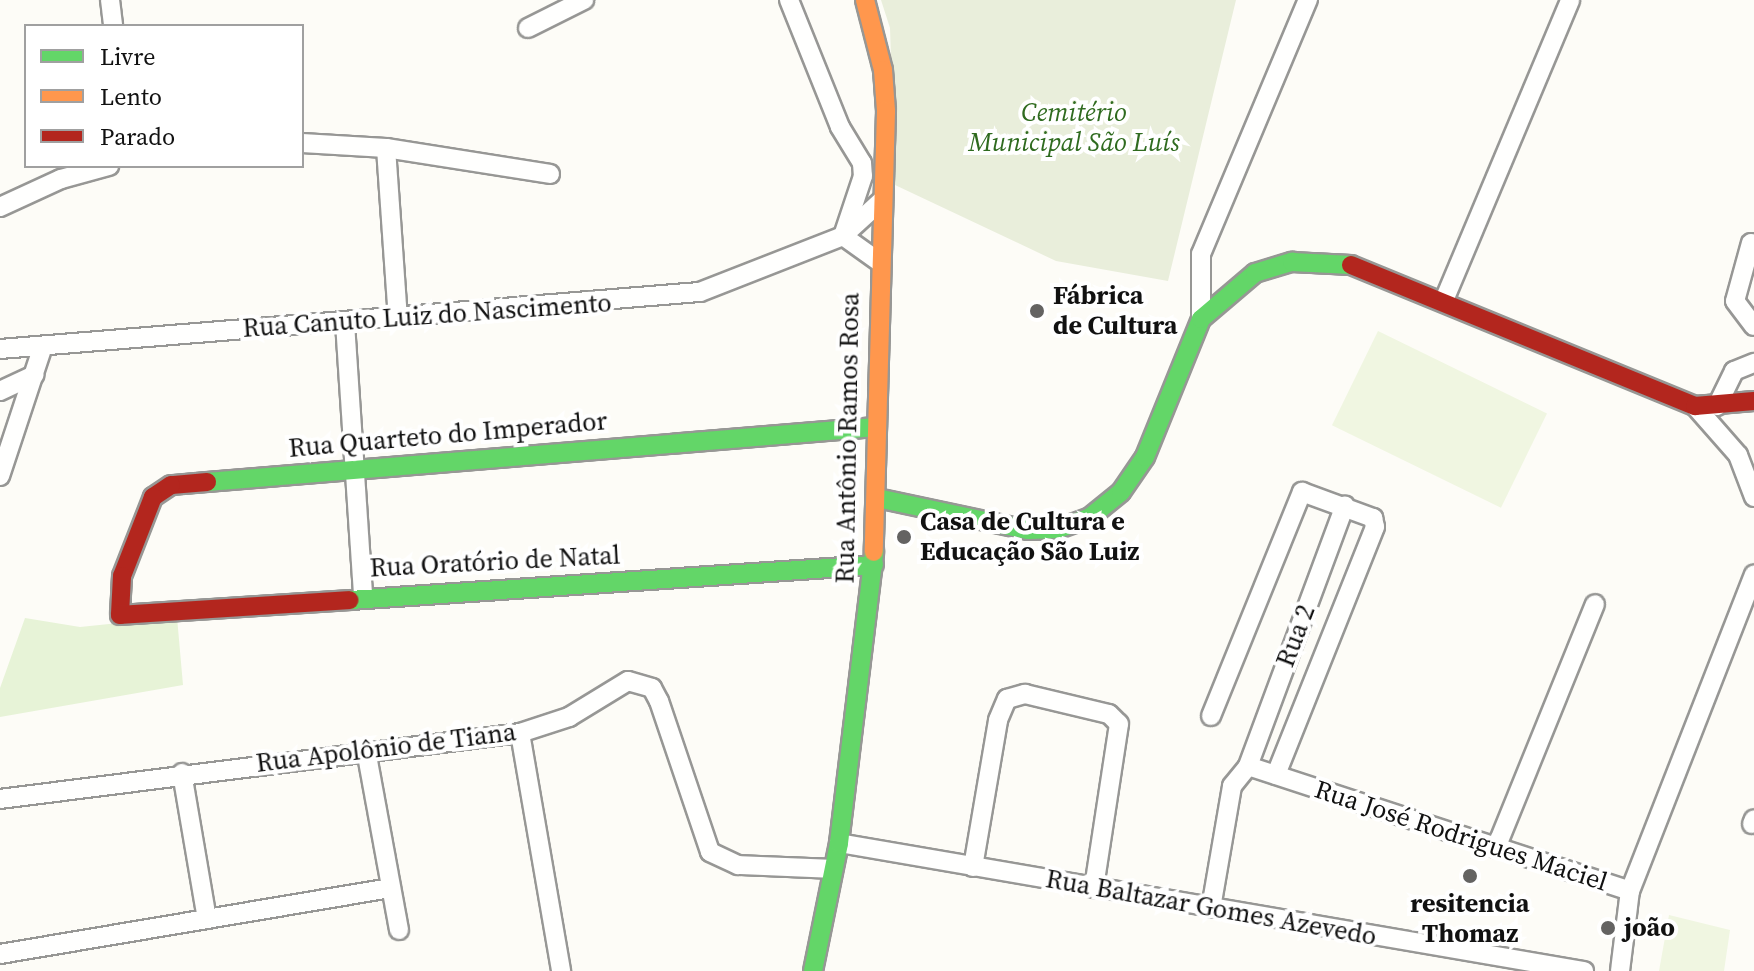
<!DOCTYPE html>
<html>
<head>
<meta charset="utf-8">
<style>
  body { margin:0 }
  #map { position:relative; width:1754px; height:971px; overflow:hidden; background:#fdfcf7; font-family:"Source Serif 4",serif }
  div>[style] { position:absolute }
  .green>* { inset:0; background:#e7f3d7 }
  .cemetery>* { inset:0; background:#e9eedb }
  .pitch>* { inset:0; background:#f0f6e1; transform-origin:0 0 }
  .roads { filter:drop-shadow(2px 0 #979795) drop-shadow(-2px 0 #979795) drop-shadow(0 2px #979795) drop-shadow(0 -2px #979795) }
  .street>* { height:18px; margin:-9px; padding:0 9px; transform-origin:9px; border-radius:9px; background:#fffffe }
  .fast>* { height:18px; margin:-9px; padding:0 9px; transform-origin:9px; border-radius:9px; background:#63d668 }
  .slow>* { height:18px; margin:-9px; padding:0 9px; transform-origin:9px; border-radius:9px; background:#ff974d }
  .jam>* { height:18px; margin:-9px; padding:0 9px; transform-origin:9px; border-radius:9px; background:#b3261e }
  .dots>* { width:22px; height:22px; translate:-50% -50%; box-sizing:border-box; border:4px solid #fff; border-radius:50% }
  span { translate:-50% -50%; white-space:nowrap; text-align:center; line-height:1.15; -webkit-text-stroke:8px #fff; paint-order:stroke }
  .park-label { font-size:26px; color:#2f6b1f; font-style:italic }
  .poi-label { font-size:26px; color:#111; font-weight:700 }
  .left { translate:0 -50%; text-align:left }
  .street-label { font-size:26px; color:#111 }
  .legend { position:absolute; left:24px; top:24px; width:280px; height:144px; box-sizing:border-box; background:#fff; border:2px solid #a0a0a0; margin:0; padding:10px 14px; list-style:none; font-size:24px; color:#111 }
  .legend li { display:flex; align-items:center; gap:16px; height:40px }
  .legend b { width:40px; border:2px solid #a0a0a0 }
</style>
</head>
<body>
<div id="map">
  <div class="green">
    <i style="clip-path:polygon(177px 617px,183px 685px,0 717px,0 688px,25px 618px,80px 627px)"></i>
  </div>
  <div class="cemetery">
    <i style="clip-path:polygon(881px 0,1236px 0,1168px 281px,1056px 261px,895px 185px,890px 28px)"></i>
  </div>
  <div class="pitch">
    <i style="left:1378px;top:331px;width:188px;height:105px;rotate:26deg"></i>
    <i style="clip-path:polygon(1669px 915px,1730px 930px,1724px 971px,1659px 971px)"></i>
  </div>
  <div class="roads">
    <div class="street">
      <i style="left:110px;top:0;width:26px;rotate:83deg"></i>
      <i style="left:789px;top:0;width:137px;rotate:68.1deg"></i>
      <i style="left:840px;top:127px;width:42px;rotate:58.6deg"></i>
      <i style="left:862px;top:163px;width:13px;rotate:86deg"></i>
      <i style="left:863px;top:176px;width:60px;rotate:108.4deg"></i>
      <i style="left:528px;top:28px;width:63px;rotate:-26.6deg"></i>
      <i style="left:302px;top:143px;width:84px;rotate:3.4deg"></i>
      <i style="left:386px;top:148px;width:166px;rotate:9deg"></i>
      <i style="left:386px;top:148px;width:170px;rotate:86deg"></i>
      <i style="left:0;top:207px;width:67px;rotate:-24.7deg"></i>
      <i style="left:61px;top:179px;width:50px;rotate:-15.2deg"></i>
      <i style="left:843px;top:236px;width:43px;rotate:35.5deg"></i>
      <i style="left:1751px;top:243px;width:60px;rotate:105.4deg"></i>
      <i style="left:1735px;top:301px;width:31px;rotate:53deg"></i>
      <i style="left:1445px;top:298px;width:323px;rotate:-67.2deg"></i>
      <i style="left:1201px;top:319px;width:65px;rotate:-90deg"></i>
      <i style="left:1201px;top:254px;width:276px;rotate:-67.2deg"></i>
      <i style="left:345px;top:323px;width:273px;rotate:86.2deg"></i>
      <i style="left:0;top:349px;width:702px;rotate:-4.66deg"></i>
      <i style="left:700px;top:292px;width:154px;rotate:-21.4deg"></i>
      <i style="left:843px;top:236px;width:52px;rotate:-42.6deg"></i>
      <i style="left:0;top:391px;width:38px;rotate:-25deg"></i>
      <i style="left:1695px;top:406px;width:65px;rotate:48.7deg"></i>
      <i style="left:1738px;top:455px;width:45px;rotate:69.1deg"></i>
      <i style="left:1717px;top:406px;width:39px;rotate:-64deg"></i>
      <i style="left:1734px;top:371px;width:22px;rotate:-22deg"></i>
      <i style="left:0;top:476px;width:137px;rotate:-71.7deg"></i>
      <i style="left:1211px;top:716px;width:242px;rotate:-67.9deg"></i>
      <i style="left:1302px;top:492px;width:76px;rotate:20.1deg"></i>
      <i style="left:1373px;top:518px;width:9px;rotate:77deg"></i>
      <i style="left:1375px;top:527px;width:267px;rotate:111.8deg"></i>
      <i style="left:520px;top:733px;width:242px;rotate:80.2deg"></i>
      <i style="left:366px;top:750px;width:183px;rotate:79.6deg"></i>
      <i style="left:1248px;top:766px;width:278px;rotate:-69.6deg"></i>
      <i style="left:182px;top:773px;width:148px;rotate:80.3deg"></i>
      <i style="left:0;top:799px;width:524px;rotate:-7.23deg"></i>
      <i style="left:520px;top:733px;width:52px;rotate:-18.1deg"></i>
      <i style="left:569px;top:717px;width:69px;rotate:-31.4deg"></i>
      <i style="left:628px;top:681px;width:25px;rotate:16deg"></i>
      <i style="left:652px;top:688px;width:15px;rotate:62deg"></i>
      <i style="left:659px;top:701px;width:159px;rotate:71.3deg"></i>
      <i style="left:710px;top:852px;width:31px;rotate:25deg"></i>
      <i style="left:738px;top:865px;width:94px;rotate:2.4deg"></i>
      <i style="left:1752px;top:824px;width:5px;rotate:-68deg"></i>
      <i style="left:839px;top:843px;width:756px;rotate:9.75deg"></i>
      <i style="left:1496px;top:848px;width:263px;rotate:-67.9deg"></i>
      <i style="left:973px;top:867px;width:149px;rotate:-80.3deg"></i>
      <i style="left:998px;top:720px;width:23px;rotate:-67deg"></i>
      <i style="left:1007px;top:699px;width:19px;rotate:-16deg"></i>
      <i style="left:1025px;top:694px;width:86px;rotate:13.4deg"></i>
      <i style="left:1109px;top:714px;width:14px;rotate:45deg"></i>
      <i style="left:1119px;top:724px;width:166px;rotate:98.7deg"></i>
      <i style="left:1211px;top:908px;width:124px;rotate:-80.2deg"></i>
      <i style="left:1232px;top:786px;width:26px;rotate:-51deg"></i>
      <i style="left:1248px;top:766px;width:402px;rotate:18.1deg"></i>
      <i style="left:0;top:954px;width:396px;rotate:-9.6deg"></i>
      <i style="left:1620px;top:971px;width:81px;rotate:-82.9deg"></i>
      <i style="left:1630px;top:891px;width:340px;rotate:-68.6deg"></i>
    </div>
    <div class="fast">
      <i style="left:207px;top:482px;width:671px;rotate:-4.7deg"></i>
      <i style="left:877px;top:498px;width:154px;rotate:12deg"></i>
      <i style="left:1028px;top:530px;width:30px;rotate:-2deg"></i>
      <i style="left:1058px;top:529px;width:33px;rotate:-20deg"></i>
      <i style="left:1089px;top:518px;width:41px;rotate:-39.1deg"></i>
      <i style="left:1121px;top:492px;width:42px;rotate:-55.6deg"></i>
      <i style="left:1145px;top:457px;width:149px;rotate:-67.9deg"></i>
      <i style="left:1201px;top:319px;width:71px;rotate:-40.4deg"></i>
      <i style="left:1255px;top:273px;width:39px;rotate:-17deg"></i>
      <i style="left:1292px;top:262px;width:59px;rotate:2.9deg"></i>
      <i style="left:350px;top:600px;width:525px;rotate:-3.82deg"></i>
      <i style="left:813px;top:971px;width:131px;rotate:-78.5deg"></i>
      <i style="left:839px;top:843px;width:293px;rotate:-83.1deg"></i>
    </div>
    <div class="slow">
      <i style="left:865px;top:0;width:72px;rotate:75.6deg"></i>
      <i style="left:883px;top:70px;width:41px;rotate:85.8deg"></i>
      <i style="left:886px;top:111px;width:441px;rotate:91.6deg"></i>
    </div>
    <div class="jam">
      <i style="left:1351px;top:265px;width:372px;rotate:22.3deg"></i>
      <i style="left:1695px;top:406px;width:59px;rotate:-4.8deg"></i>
      <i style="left:207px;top:482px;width:36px;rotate:175deg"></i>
      <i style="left:171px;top:485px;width:22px;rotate:146deg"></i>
      <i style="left:153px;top:497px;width:85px;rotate:111.4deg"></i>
      <i style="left:122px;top:576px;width:39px;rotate:93deg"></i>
      <i style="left:120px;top:615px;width:230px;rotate:-3.7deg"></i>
    </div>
  </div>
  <div class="dots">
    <i style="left:1037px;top:311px;background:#646362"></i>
    <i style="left:904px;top:537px;background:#646362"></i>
    <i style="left:1470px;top:876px;background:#646362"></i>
    <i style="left:1608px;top:928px;background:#646362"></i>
  </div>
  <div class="park-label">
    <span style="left:1074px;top:128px">Cemitério<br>Municipal São Luís</span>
  </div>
  <div class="poi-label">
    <span class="left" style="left:1053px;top:311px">Fábrica<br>de Cultura</span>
    <span class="left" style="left:920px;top:537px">Casa de Cultura e<br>Educação São Luiz</span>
    <span style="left:1470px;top:919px">resitencia<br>Thomaz</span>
    <span class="left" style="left:1624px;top:928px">joão</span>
  </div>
  <div class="street-label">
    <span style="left:427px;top:316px;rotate:-4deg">Rua Canuto Luiz do Nascimento</span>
    <span style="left:448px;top:435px;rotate:-5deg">Rua Quarteto do Imperador</span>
    <span style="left:848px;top:438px;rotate:-89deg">Rua Antônio Ramos Rosa</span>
    <span style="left:495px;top:562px;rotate:-3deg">Rua Oratório de Natal</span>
    <span style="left:1296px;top:636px;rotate:-69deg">Rua 2</span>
    <span style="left:386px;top:748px;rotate:-7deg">Rua Apolônio de Tiana</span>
    <span style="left:1461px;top:836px;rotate:18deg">Rua José Rodrigues Maciel</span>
    <span style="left:1211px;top:908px;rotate:10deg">Rua Baltazar Gomes Azevedo</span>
  </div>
  <ul class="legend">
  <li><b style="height:10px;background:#63d668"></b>Livre</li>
  <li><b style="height:10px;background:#ff974d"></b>Lento</li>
  <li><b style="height:10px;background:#b3261e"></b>Parado</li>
  </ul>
</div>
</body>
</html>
